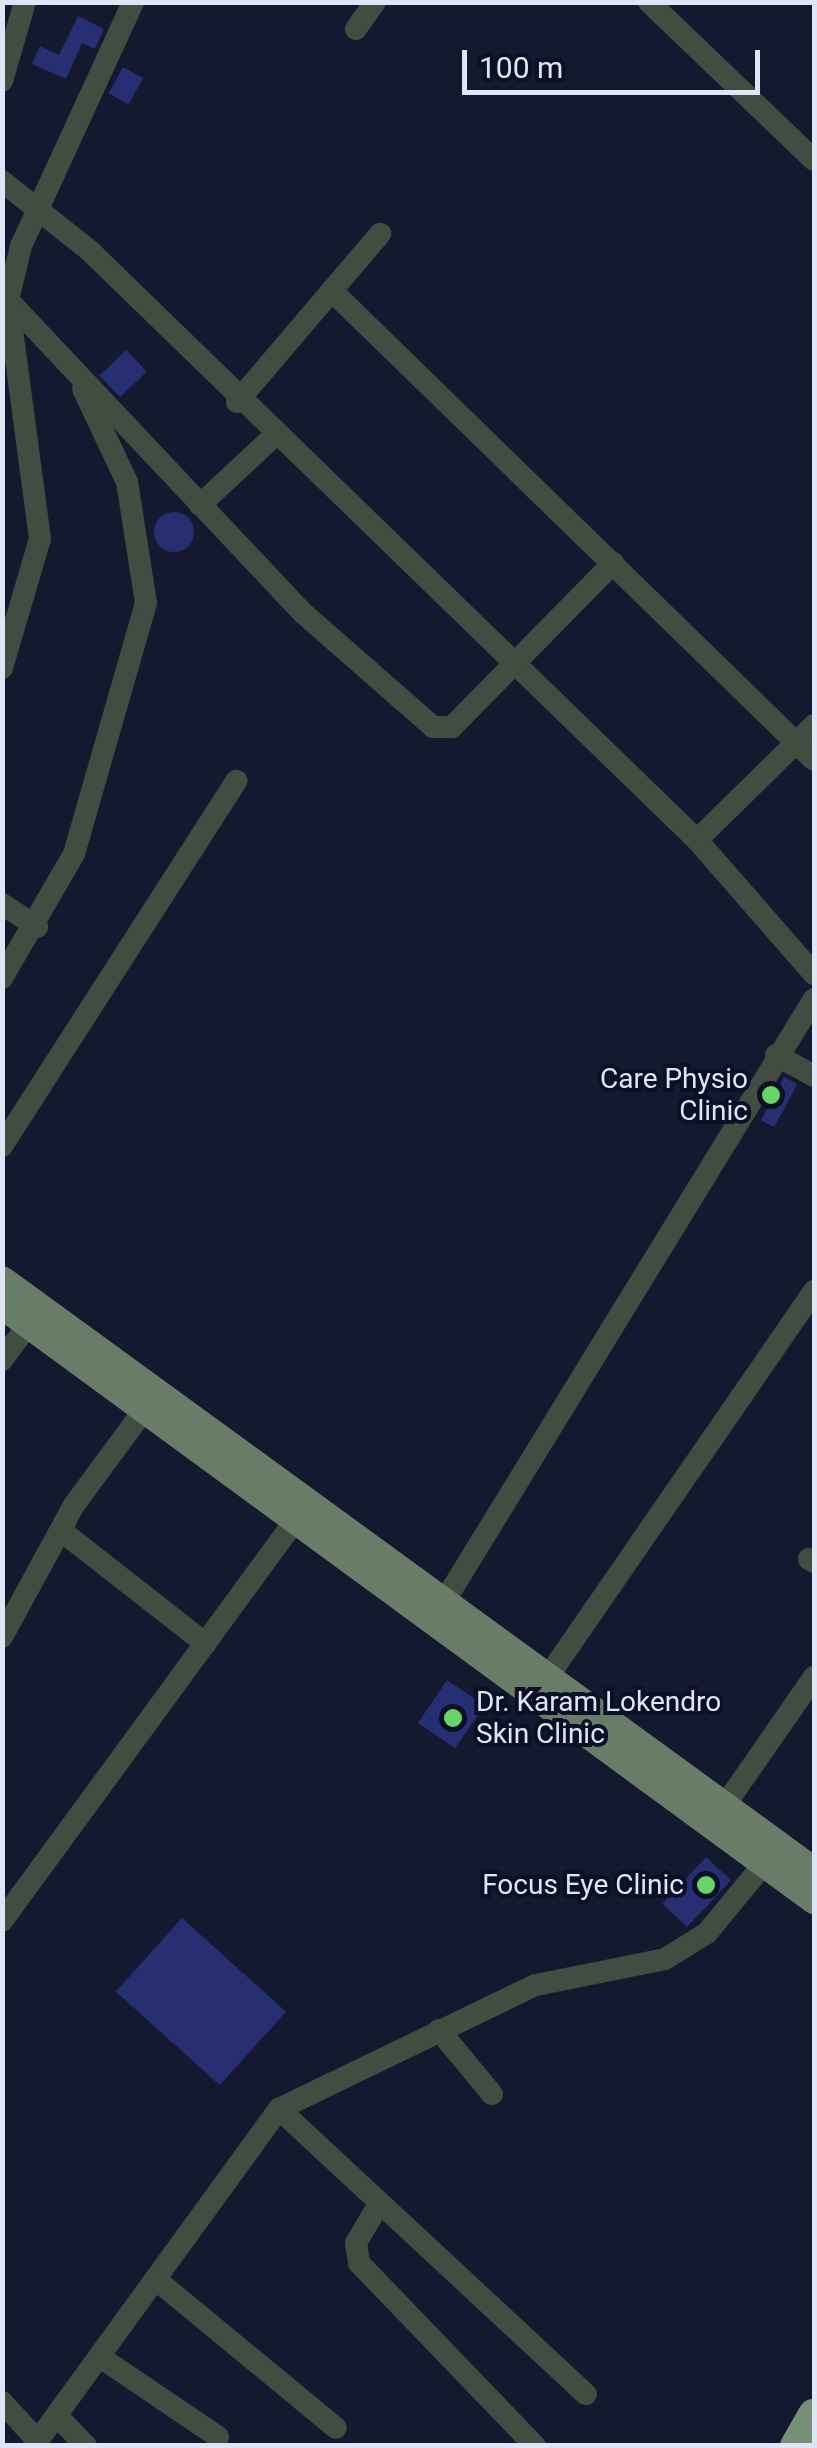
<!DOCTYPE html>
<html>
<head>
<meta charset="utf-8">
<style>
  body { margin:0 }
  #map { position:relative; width:817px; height:2448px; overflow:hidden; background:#141930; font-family:Roboto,sans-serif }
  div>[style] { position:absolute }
  .building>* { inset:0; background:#272f72; transform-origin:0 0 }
  .round { border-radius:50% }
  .minor>* { height:22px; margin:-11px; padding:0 11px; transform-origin:11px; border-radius:11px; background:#424c41 }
  .major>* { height:28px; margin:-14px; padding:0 14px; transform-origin:14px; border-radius:14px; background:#687c67 }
  .highway>* { height:32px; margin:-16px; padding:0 16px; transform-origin:16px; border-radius:16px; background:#778f76 }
  .dots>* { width:28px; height:28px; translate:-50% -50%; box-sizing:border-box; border:5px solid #0c1026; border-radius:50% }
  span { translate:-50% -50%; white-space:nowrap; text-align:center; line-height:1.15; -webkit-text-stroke:8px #0c1026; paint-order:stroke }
  .poi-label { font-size:28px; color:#e0e5f5 }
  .right { translate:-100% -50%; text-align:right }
  .left { translate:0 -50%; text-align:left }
  .frame { position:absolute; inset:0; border:5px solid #e0e5f5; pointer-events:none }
  .scale { position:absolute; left:462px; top:50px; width:298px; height:45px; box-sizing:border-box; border:5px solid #e0e5f5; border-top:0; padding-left:12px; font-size:30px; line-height:35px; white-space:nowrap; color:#e0e5f5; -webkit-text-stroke:8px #0c1026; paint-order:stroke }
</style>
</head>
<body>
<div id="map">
  <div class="building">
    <i style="clip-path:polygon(78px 16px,104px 29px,95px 49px,82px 43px,66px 79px,32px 64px,40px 46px,59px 55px)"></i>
    <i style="left:123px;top:67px;width:23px;height:30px;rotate:29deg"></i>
    <i style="left:126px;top:350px;width:30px;height:37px;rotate:46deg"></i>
    <i class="round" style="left:154px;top:512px;width:40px;height:40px"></i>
    <i style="left:784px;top:1077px;width:15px;height:49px;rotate:28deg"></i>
    <i style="left:447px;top:1680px;width:45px;height:52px;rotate:34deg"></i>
    <i style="left:706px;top:1857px;width:34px;height:64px;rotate:43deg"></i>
    <i style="left:182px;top:1918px;width:140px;height:99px;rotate:42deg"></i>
  </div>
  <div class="minor">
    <i style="left:649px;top:2px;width:228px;rotate:43.8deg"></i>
    <i style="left:356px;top:29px;width:33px;rotate:-55deg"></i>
    <i style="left:2px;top:81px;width:82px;rotate:-73.8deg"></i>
    <i style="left:2px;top:181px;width:112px;rotate:38.5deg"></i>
    <i style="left:90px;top:251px;width:846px;rotate:44.14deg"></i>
    <i style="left:697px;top:840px;width:178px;rotate:48.9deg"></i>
    <i style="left:333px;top:292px;width:671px;rotate:44.22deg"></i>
    <i style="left:8px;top:300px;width:430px;rotate:46.7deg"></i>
    <i style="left:303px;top:613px;width:173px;rotate:41.2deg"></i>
    <i style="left:433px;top:727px;width:19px"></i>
    <i style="left:452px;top:727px;width:230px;rotate:-45.5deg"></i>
    <i style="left:237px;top:402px;width:221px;rotate:-49.6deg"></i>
    <i style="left:200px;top:505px;width:100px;rotate:-43deg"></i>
    <i style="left:2px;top:668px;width:134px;rotate:-73.6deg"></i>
    <i style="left:40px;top:539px;width:241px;rotate:-97.6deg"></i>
    <i style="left:8px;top:300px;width:56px;rotate:-76.5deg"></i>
    <i style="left:21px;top:246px;width:268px;rotate:-65.3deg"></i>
    <i style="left:697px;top:840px;width:164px;rotate:-44.5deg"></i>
    <i style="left:2px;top:904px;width:42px;rotate:33.3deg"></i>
    <i style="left:2px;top:978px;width:143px;rotate:-59.9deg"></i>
    <i style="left:74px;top:854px;width:261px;rotate:-74deg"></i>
    <i style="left:146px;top:603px;width:122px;rotate:-98.9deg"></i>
    <i style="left:127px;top:482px;width:103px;rotate:-115.3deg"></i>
    <i style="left:776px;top:1055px;width:43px;rotate:28.9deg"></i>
    <i style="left:2px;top:1146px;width:434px;rotate:-57.3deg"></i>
    <i style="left:2px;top:1360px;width:59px;rotate:-53.3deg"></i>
    <i style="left:64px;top:1533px;width:180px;rotate:38deg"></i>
    <i style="left:809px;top:1559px;width:6px;rotate:31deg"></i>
    <i style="left:444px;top:1602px;width:707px;rotate:-58.47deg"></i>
    <i style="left:2px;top:1637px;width:150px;rotate:-61.4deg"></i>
    <i style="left:74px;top:1505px;width:123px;rotate:-53.6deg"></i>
    <i style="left:545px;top:1681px;width:474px;rotate:-55.4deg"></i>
    <i style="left:723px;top:1808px;width:160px;rotate:-55.2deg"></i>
    <i style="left:2px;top:1921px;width:499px;rotate:-53.8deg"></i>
    <i style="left:439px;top:2030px;width:83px;rotate:50.4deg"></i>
    <i style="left:279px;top:2109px;width:419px;rotate:42.9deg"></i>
    <i style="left:379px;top:2204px;width:45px;rotate:120.5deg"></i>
    <i style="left:356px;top:2243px;width:20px;rotate:81deg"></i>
    <i style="left:359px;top:2263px;width:254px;rotate:46.1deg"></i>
    <i style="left:159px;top:2282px;width:229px;rotate:39.5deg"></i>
    <i style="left:103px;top:2359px;width:139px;rotate:34.1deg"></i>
    <i style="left:2px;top:2402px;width:53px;rotate:47.3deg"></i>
    <i style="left:61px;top:2420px;width:36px;rotate:46deg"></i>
    <i style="left:34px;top:2446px;width:417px;rotate:-54deg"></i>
    <i style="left:279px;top:2109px;width:285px;rotate:-25.8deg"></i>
    <i style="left:536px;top:1985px;width:132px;rotate:-11.4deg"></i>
    <i style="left:665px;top:1959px;width:49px;rotate:-31.8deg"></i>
    <i style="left:707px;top:1933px;width:88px;rotate:-50.5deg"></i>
  </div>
  <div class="major">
    <i style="left:2px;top:1280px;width:1004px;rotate:36.05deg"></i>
    <i style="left:2px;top:1305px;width:1007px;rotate:36.23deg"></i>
  </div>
  <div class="highway">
    <i style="left:796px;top:2446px;width:36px;rotate:-60deg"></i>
  </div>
  <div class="dots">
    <i style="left:771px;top:1095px;background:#66d466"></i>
    <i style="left:453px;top:1718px;background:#66d466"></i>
    <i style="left:706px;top:1885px;background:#66d466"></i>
  </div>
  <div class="poi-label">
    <span class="right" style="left:748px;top:1095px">Care Physio<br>Clinic</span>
    <span class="left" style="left:476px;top:1718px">Dr. Karam Lokendro<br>Skin Clinic</span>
    <span class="right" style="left:684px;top:1885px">Focus Eye Clinic</span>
  </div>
  <div class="frame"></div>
  <div class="scale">100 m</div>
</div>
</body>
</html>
